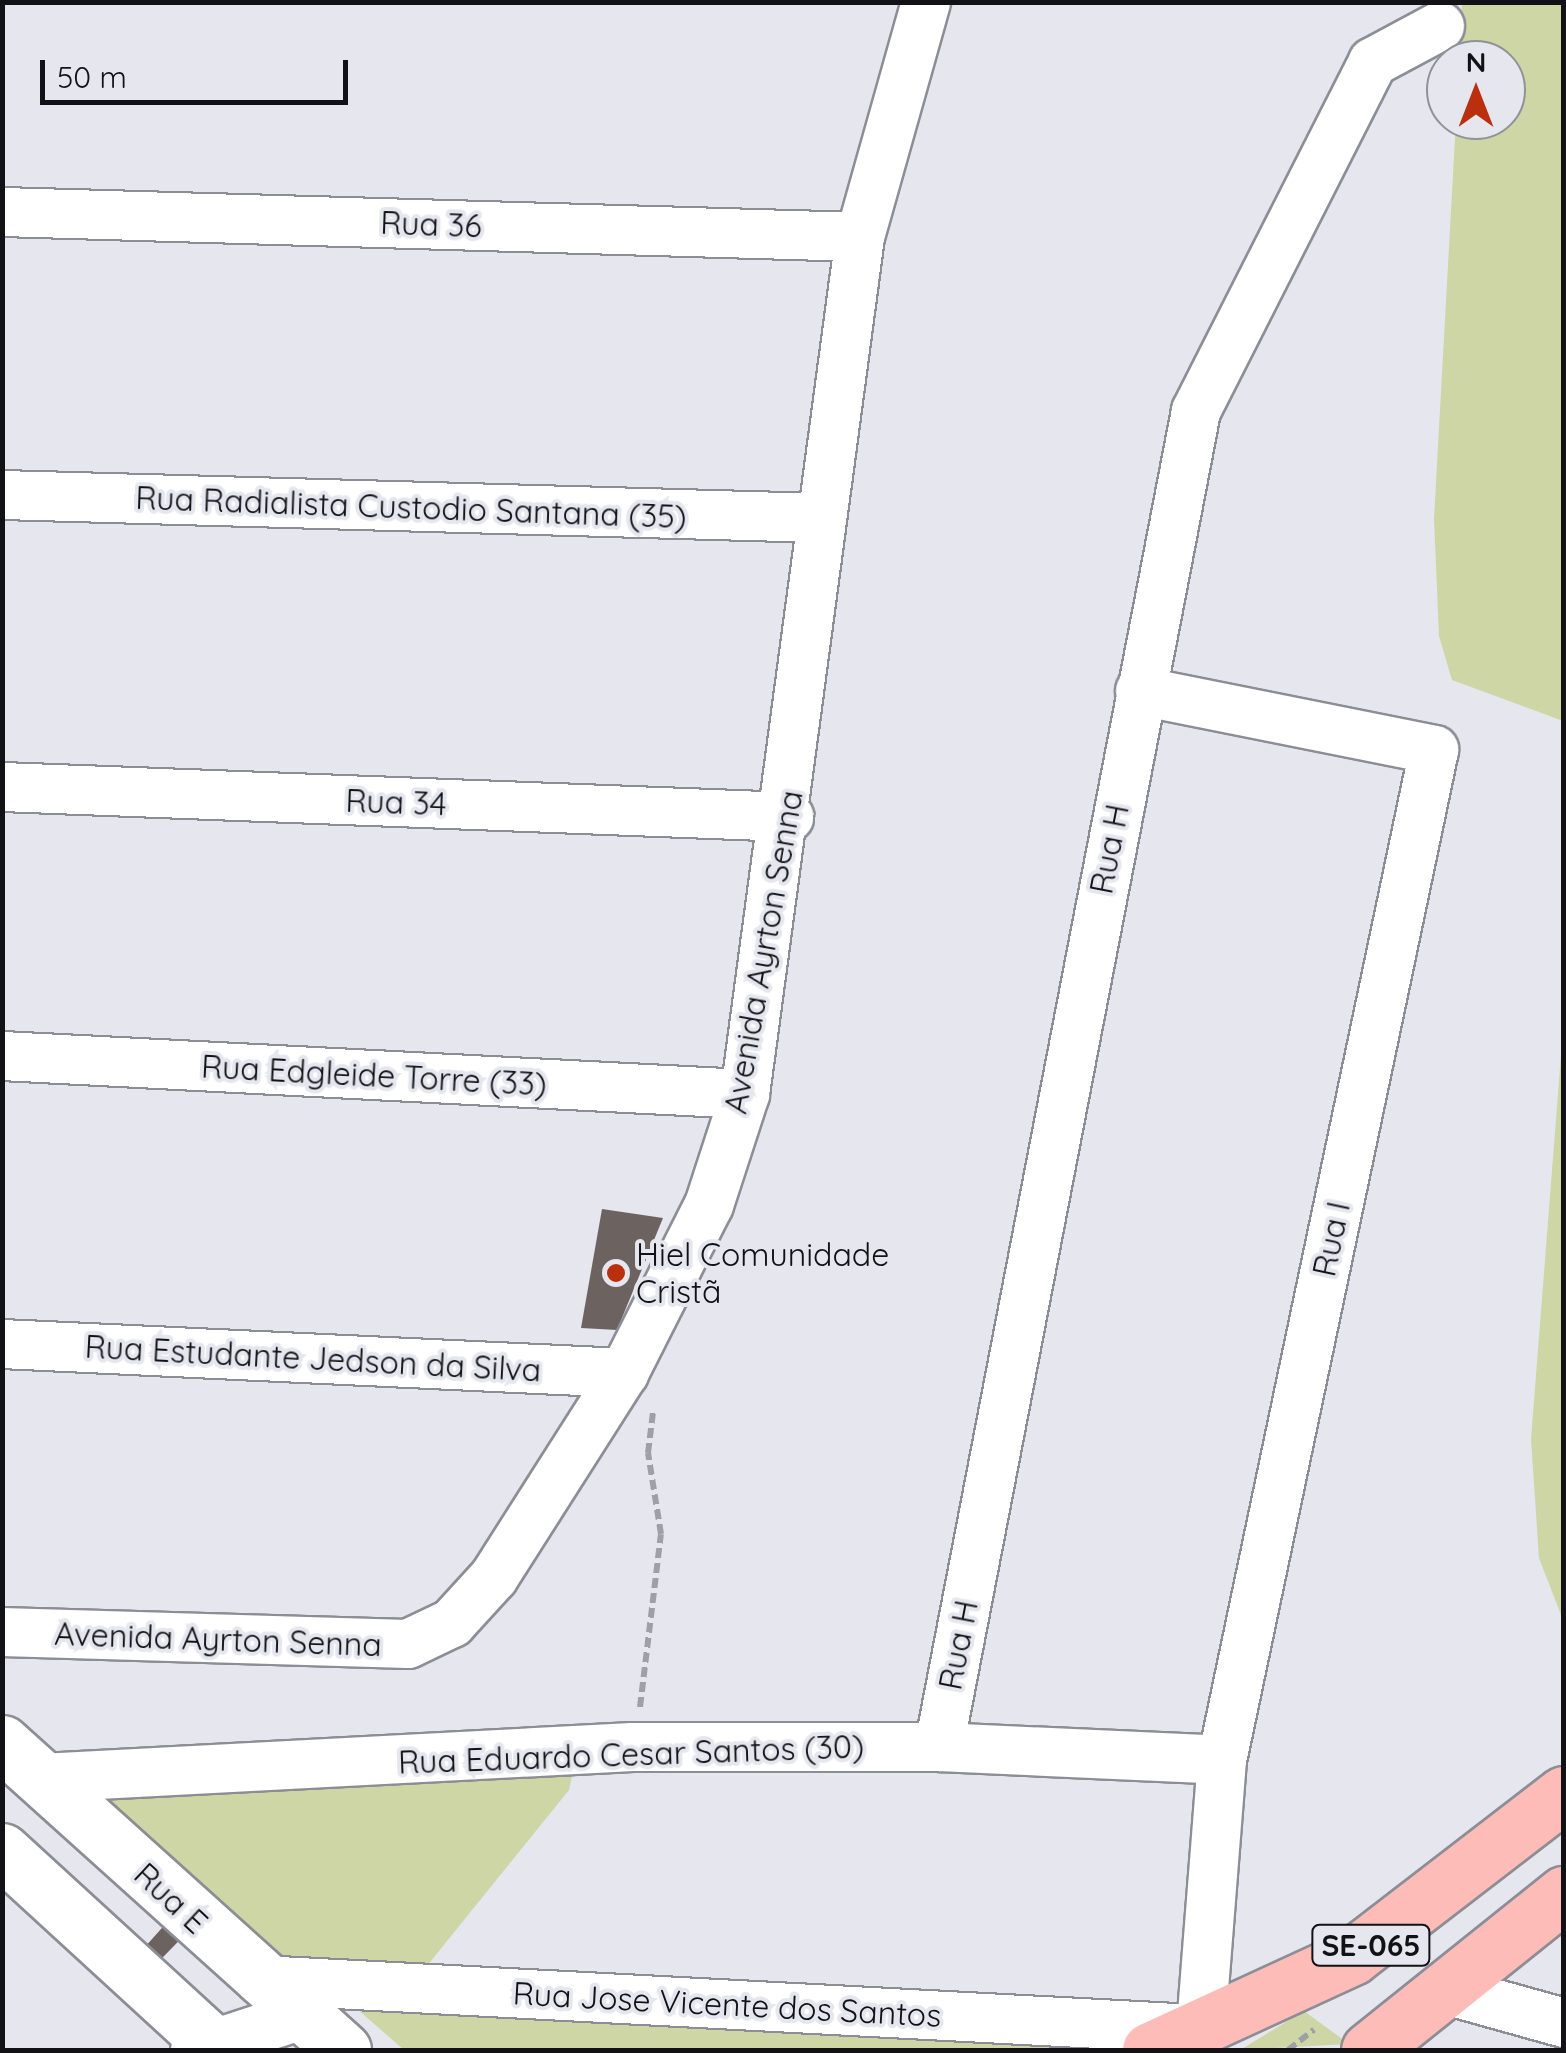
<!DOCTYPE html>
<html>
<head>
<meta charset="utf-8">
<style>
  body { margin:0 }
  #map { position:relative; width:1566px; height:2053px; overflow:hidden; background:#e6e6ef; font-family:Quicksand,sans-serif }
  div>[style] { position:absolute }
  .green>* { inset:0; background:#cdd6a4 }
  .building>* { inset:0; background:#6c6360 }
  .path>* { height:6px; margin-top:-3px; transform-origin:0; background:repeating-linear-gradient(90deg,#9f9fa6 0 10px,transparent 0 15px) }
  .roads { filter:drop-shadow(2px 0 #8d8d96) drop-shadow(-2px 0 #8d8d96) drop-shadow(0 2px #8d8d96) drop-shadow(0 -2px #8d8d96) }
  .street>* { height:48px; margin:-24px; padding:0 24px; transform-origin:24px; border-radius:24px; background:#fff }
  .secondary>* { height:55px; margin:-27.5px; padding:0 27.5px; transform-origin:27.5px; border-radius:27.5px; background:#fff }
  .primary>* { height:55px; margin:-27.5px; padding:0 27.5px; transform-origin:27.5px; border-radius:27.5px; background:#fdbcb7 }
  .dots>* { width:28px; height:28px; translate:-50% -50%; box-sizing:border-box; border:5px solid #e6e6ef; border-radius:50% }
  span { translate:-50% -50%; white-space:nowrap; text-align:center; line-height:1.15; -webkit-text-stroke:8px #e6e6ef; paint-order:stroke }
  .shield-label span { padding:2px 8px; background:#e6e6ef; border:2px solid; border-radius:8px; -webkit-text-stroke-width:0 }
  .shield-label { font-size:30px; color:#121216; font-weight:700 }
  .street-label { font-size:32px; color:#121216 }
  .poi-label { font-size:32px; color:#121216 }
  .left { translate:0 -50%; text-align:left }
  .frame { position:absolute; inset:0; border:5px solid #121216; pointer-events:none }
  .north { position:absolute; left:1426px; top:40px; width:100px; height:100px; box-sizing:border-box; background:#e6e6ef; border:2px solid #919198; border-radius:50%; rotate:0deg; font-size:28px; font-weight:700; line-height:40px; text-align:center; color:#121216 }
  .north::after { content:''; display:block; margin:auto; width:35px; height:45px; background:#ba2f0e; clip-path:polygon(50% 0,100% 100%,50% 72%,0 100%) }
  .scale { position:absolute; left:40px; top:60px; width:308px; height:45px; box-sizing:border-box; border:5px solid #121216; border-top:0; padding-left:12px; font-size:30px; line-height:35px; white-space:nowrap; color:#121216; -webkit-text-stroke:8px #e6e6ef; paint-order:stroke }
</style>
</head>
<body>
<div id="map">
  <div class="green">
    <i style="clip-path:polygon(1462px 3px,1563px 3px,1563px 721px,1452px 680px,1439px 636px,1434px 519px,1456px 120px,1506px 120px,1506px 60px,1459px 60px)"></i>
    <i style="clip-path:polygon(1563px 1030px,1564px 1620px,1563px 1620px,1539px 1558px,1531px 1439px)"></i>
    <i style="clip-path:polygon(573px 1771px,569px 1790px,422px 1972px,292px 1966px,94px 1794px)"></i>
    <i style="clip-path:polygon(348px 2001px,1086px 2033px,1056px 2050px,404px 2050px)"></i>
    <i style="clip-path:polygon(1304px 2011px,1349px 2044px,1240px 2050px)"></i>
  </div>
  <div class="building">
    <i style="clip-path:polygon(602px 1209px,663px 1218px,617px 1330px,581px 1328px)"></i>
    <i style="clip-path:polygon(194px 1892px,211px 1908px,126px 1995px,111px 1985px)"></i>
  </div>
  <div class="path">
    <i style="left:640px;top:1707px;width:174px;rotate:-83.1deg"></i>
    <i style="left:661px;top:1534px;width:82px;rotate:-99.1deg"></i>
    <i style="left:648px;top:1453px;width:41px;rotate:-83deg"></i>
    <i style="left:1288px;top:2050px;width:33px;rotate:-38deg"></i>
  </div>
  <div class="roads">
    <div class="street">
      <i style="left:2px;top:212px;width:858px;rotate:1.67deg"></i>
      <i style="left:2px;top:495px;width:817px;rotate:1.61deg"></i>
      <i style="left:1140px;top:691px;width:300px;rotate:11.3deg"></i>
      <i style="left:1434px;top:750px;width:1032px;rotate:101.85deg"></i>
      <i style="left:1222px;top:1760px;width:267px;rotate:94.5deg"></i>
      <i style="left:2px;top:787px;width:788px;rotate:2.18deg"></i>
      <i style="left:2px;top:1056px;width:744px;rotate:2.93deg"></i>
      <i style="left:2px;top:1344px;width:623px;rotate:2.67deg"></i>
      <i style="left:2px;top:1632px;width:406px;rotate:1.7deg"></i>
      <i style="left:408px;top:1644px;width:49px;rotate:-25.5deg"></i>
      <i style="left:452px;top:1623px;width:62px;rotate:-47.6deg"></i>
      <i style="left:494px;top:1577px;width:242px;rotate:-57.5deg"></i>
      <i style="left:624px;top:1373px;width:188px;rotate:-63.2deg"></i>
      <i style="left:709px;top:1205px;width:117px;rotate:-72deg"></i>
      <i style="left:745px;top:1094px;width:865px;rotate:-82.36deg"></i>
      <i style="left:860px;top:237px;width:244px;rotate:-74.3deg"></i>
      <i style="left:939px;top:1747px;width:1360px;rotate:-79.11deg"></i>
      <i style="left:1196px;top:411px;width:391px;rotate:-63.1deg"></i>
      <i style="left:1373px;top:62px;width:76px;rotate:-28.2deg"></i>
      <i style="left:41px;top:1778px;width:592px;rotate:-3deg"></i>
      <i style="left:632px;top:1747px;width:307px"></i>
      <i style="left:939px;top:1747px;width:283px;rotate:2.6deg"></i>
      <i style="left:260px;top:1980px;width:935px;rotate:3deg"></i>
      <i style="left:1446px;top:1990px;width:123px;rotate:15.6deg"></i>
      <i style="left:195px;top:2050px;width:113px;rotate:-18.1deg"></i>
    </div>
    <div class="secondary">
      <i style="left:2px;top:1743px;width:459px;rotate:42deg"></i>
      <i style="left:2px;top:1851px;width:294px;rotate:42.5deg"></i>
    </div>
    <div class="primary">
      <i style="left:1150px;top:2050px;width:222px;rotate:-24.7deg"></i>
      <i style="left:1352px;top:1957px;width:267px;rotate:-37.6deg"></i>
      <i style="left:1369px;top:2050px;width:250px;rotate:-38.7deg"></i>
    </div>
  </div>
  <div class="dots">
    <i style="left:616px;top:1273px;background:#ba2f0e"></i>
  </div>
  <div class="shield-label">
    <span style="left:1371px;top:1945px">SE-065</span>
  </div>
  <div class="street-label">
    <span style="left:431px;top:224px;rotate:2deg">Rua 36</span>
    <span style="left:411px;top:507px;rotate:2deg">Rua Radialista Custodio Santana (35)</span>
    <span style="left:396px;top:802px;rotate:2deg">Rua 34</span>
    <span style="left:1109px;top:849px;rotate:-79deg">Rua H</span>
    <span style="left:763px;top:952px;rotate:-80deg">Avenida Ayrton Senna</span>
    <span style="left:374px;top:1075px;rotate:3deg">Rua Edgleide Torre (33)</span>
    <span style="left:1331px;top:1239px;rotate:-78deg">Rua I</span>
    <span style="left:313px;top:1358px;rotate:3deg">Rua Estudante Jedson da Silva</span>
    <span style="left:218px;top:1639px;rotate:2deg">Avenida Ayrton Senna</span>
    <span style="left:958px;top:1645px;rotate:-79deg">Rua H</span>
    <span style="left:631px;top:1754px;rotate:-2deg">Rua Eduardo Cesar Santos (30)</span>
    <span style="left:171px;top:1898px;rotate:43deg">Rua E</span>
    <span style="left:727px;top:2004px;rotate:3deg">Rua Jose Vicente dos Santos</span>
  </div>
  <div class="poi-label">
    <span class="left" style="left:636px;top:1273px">Hiel Comunidade<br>Cristã</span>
  </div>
  <div class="frame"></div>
  <div class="north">N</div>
  <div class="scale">50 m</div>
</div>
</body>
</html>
